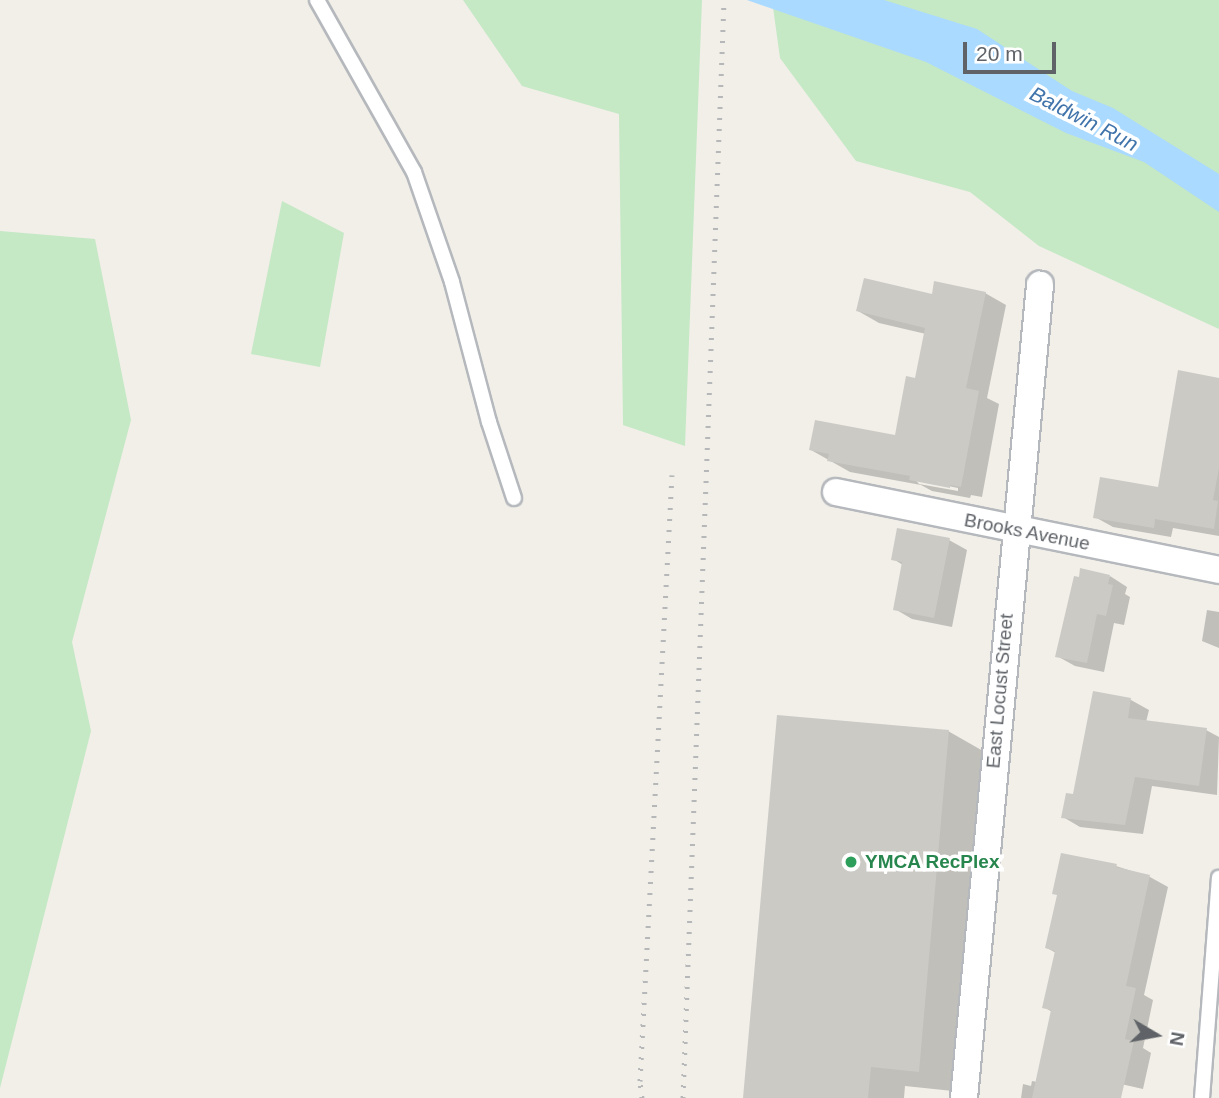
<!DOCTYPE html>
<html>
<head>
<meta charset="utf-8">
<style>
  body { margin:0 }
  #map { position:relative; width:1219px; height:1098px; overflow:hidden; background:#f1efe8; font-family:Arial,sans-serif }
  div>[style] { position:absolute }
  .green>* { inset:0; background:#c5e8c5 }
  .water>* { inset:0; background:#aadaff }
  .shadow>* { inset:0; background:#0003 }
  .building>* { inset:0; background:#cccac5 }
  .roads { filter:drop-shadow(2px 0 #b5b8bc) drop-shadow(-2px 0 #b5b8bc) drop-shadow(0 2px #b5b8bc) drop-shadow(0 -2px #b5b8bc) }
  .lane>* { height:14px; margin:-7px; padding:0 7px; transform-origin:7px; border-radius:7px; background:#fff }
  .street>* { height:26px; margin:-13px; padding:0 13px; transform-origin:13px; border-radius:13px; background:#fff }
  .rail>* { height:5px; margin-top:-2.5px; transform-origin:0; background:repeating-linear-gradient(90deg,#b6b7b8 0 2px,transparent 0 11px) }
  .dots>* { width:19px; height:19px; translate:-50% -50%; box-sizing:border-box; border:4px solid #fff; border-radius:50% }
  span { translate:-50% -50%; white-space:nowrap; text-align:center; line-height:1.15; -webkit-text-stroke:7px #fff; paint-order:stroke }
  .street-label { font-size:19px; color:#5f6368 }
  .leisure-label { font-size:19px; color:#27864d; font-weight:700 }
  .left { translate:0 -50%; text-align:left }
  .water-label { font-size:21px; color:#4174aa; font-style:italic }
  .north { position:absolute; left:1121px; top:1000px; width:70px; height:70px; -webkit-text-stroke:5px #fff; paint-order:stroke; rotate:100deg; font-size:19px; font-weight:700; line-height:28px; text-align:center; color:#5f6368 }
  .north::after { content:''; display:block; margin:auto; width:24px; height:32px; background:#5f6368; clip-path:polygon(50% 0,100% 100%,50% 72%,0 100%) }
  .scale { position:absolute; left:963px; top:42px; width:93px; height:32px; box-sizing:border-box; border:4px solid #5f6368; border-top:0; padding-left:9px; font-size:21px; line-height:24px; white-space:nowrap; color:#5f6368; -webkit-text-stroke:5px #fff; paint-order:stroke }
</style>
</head>
<body>
<div id="map">
  <div class="green">
    <i style="clip-path:polygon(463px 0,702px 0,685px 446px,623px 425px,619px 114px,522px 86px)"></i>
    <i style="clip-path:polygon(772px 0,1219px 0,1219px 329px,1039px 246px,970px 192px,856px 161px,780px 58px)"></i>
    <i style="clip-path:polygon(282px 201px,344px 233px,320px 367px,251px 354px)"></i>
    <i style="clip-path:polygon(0 231px,95px 239px,131px 420px,72px 642px,91px 731px,0 1088px)"></i>
  </div>
  <div class="water">
    <i style="clip-path:polygon(747px 0,884px 0,977px 29px,1072px 91px,1113px 108px,1219px 174px,1219px 212px,1144px 162px,1066px 133px,926px 62px)"></i>
  </div>
  <div class="shadow">
    <i style="clip-path:polygon(evenodd,985px 293px,1006px 305px,987px 398px,999px 404px,982px 497px,971px 495px,970px 498px,932px 491px,921px 485px,850px 472px,811px 450px,896px 437px,916px 380px,926px 334px,879px 323px,858px 311px,933px 296px,985px 293px,915px 479px,958px 488px,958px 491px,919px 484px,915px 479px)"></i>
    <i style="clip-path:polygon(1219px 380px,1219px 536px,1173px 528px,1171px 537px,1113px 527px,1095px 517px,1159px 489px)"></i>
    <i style="clip-path:polygon(949px 540px,967px 550px,952px 627px,912px 619px,895px 609px,903px 565px,893px 559px)"></i>
    <i style="clip-path:polygon(1110px 576px,1127px 587px,1125px 594px,1130px 597px,1124px 625px,1114px 623px,1104px 672px,1075px 666px,1057px 656px)"></i>
    <i style="clip-path:polygon(1207px 610px,1219px 612px,1219px 648px,1202px 641px)"></i>
    <i style="clip-path:polygon(1094px 693px,1131px 700px,1149px 710px,1146px 722px,1206px 730px,1219px 737px,1217px 795px,1152px 786px,1143px 834px,1080px 827px,1063px 817px,1075px 796px)"></i>
    <i style="clip-path:polygon(948px 731px,983px 751px,953px 1091px,905px 1086px,904px 1098px,745px 1098px)"></i>
    <i style="clip-path:polygon(1116px 866px,1150px 877px,1168px 887px,1144px 995px,1153px 1000px,1143px 1048px,1151px 1053px,1143px 1089px,1112px 1082px,1109px 1098px,1021px 1098px,1023px 1084px,1031px 1086px,1032px 1081px,1037px 1082px,1052px 1012px,1044px 1007px,1056px 953px,1047px 948px)"></i>
  </div>
  <div class="building">
    <i style="clip-path:polygon(864px 278px,932px 294px,934px 281px,986px 292px,966px 388px,979px 391px,961px 487px,950px 485px,950px 488px,909px 480px,910px 476px,827px 461px,829px 454px,809px 450px,815px 420px,895px 435px,906px 376px,915px 378px,925px 328px,856px 311px)"></i>
    <i style="clip-path:polygon(1178px 370px,1219px 378px,1219px 468px,1213px 500px,1218px 501px,1214px 529px,1155px 519px,1154px 528px,1093px 518px,1100px 477px,1158px 487px)"></i>
    <i style="clip-path:polygon(897px 528px,950px 538px,934px 618px,893px 610px,902px 562px,891px 560px)"></i>
    <i style="clip-path:polygon(1080px 568px,1110px 575px,1108px 584px,1113px 585px,1106px 616px,1097px 614px,1087px 663px,1055px 657px,1074px 576px,1079px 577px)"></i>
    <i style="clip-path:polygon(1093px 691px,1131px 698px,1128px 718px,1207px 728px,1199px 786px,1135px 777px,1125px 825px,1061px 818px,1066px 793px,1073px 794px)"></i>
    <i style="clip-path:polygon(777px 715px,949px 730px,919px 1072px,871px 1067px,868px 1098px,743px 1098px)"></i>
    <i style="clip-path:polygon(1061px 853px,1117px 864px,1116px 867px,1150px 875px,1126px 986px,1136px 988px,1125px 1039px,1134px 1041px,1121px 1098px,1032px 1098px,1051px 1010px,1042px 1008px,1055px 951px,1045px 948px,1057px 895px,1052px 894px)"></i>
  </div>
  <div class="roads">
    <div class="lane">
      <i style="left:317px;top:0;width:197px;rotate:60.6deg"></i>
      <i style="left:414px;top:172px;width:116px;rotate:70.9deg"></i>
      <i style="left:452px;top:282px;width:145px;rotate:75.2deg"></i>
      <i style="left:489px;top:422px;width:80px;rotate:71.8deg"></i>
      <i style="left:1202px;top:1098px;width:221px;rotate:-85.6deg"></i>
    </div>
    <div class="street">
      <i style="left:836px;top:492px;width:391px;rotate:11.5deg"></i>
      <i style="left:964px;top:1098px;width:817px;rotate:-84.66deg"></i>
    </div>
  </div>
  <div class="rail">
    <i style="left:642px;top:1098px;width:17px;rotate:-97deg"></i>
    <i style="left:640px;top:1081px;width:607px;rotate:-86.98deg"></i>
    <i style="left:683px;top:1098px;width:1099px;rotate:-87.86deg"></i>
  </div>
  <div class="dots">
    <i style="left:851px;top:862px;background:#2e9e5b"></i>
  </div>
  <div class="street-label">
    <span style="left:1027px;top:532px;rotate:11deg">Brooks Avenue</span>
    <span style="left:1000px;top:691px;rotate:-85deg">East Locust Street</span>
  </div>
  <div class="leisure-label">
    <span class="left" style="left:865px;top:862px">YMCA RecPlex</span>
  </div>
  <div class="water-label">
    <span style="left:1084px;top:119px;rotate:27deg">Baldwin Run</span>
  </div>
  <div class="north">N</div>
  <div class="scale">20 m</div>
</div>
</body>
</html>
